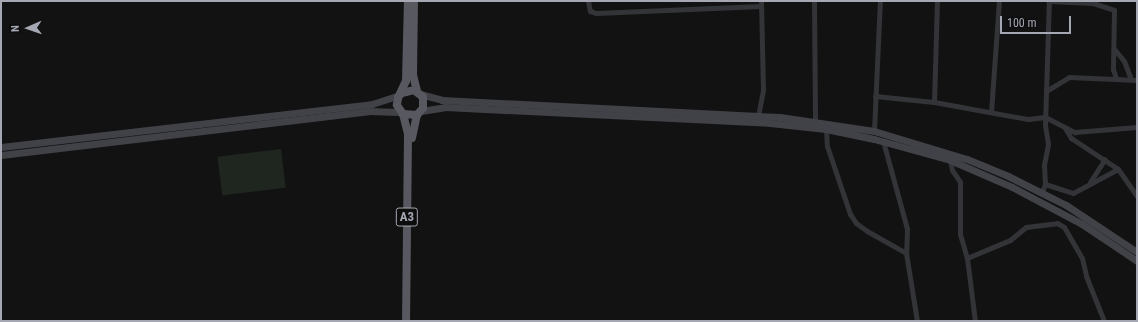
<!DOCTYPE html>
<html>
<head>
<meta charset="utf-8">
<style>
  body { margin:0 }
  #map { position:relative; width:1138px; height:322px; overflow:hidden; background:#121213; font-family:"Roboto Condensed",sans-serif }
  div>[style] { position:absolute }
  .green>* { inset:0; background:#1f2620; transform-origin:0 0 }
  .minor>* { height:5px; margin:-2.5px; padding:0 2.5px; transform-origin:2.5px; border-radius:2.5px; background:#333438 }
  .secondary>* { height:7px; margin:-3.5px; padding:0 3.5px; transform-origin:3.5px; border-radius:3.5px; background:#414248 }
  .trunk>* { height:8px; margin:-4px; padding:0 4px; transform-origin:4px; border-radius:4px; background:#585860 }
  span { translate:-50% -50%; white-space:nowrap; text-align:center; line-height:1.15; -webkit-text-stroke:4px #0d0d0e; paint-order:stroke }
  .shield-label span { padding:1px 3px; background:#0d0d0e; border:1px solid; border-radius:3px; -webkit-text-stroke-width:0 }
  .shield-label { font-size:13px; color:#a5a8b3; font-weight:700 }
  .frame { position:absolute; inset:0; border:2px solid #a5a8b3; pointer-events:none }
  .north { position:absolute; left:8px; top:8px; width:40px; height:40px; -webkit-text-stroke:3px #0d0d0e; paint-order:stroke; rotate:268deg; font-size:11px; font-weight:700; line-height:16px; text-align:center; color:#a5a8b3 }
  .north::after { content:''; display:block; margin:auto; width:14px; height:18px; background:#a5a8b3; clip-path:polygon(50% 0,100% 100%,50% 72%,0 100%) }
  .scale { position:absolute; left:1000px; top:16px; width:71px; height:18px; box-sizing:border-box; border:2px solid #a5a8b3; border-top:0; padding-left:5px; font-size:12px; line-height:14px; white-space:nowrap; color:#a5a8b3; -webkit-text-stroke:3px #0d0d0e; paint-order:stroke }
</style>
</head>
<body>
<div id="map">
  <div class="green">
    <i style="left:281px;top:149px;width:39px;height:64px;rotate:83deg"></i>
  </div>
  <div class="minor">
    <i style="left:588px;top:1px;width:10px;rotate:79deg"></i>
    <i style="left:590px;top:11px;width:6px;rotate:18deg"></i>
    <i style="left:596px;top:13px;width:165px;rotate:-2.4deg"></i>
    <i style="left:814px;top:1px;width:123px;rotate:89.5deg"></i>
    <i style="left:1048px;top:1px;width:45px;rotate:2.5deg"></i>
    <i style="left:1093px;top:3px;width:22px;rotate:18deg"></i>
    <i style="left:1114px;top:10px;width:59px;rotate:91deg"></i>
    <i style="left:1113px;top:69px;width:9px;rotate:72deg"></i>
    <i style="left:1115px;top:50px;width:14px;rotate:51deg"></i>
    <i style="left:1124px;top:61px;width:19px;rotate:69deg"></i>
    <i style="left:1046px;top:91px;width:27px;rotate:-31deg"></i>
    <i style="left:1069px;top:77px;width:68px;rotate:2.5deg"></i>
    <i style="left:875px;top:96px;width:59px;rotate:5.8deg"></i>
    <i style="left:934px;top:102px;width:96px;rotate:10.3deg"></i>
    <i style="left:1028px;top:119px;width:17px;rotate:-7deg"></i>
    <i style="left:1045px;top:117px;width:34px;rotate:27deg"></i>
    <i style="left:1075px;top:132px;width:62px;rotate:-4.6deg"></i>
    <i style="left:934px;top:102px;width:101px;rotate:-88.3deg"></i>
    <i style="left:991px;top:112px;width:111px;rotate:-85.9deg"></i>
    <i style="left:758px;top:116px;width:26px;rotate:-79deg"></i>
    <i style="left:763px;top:90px;width:89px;rotate:-91.3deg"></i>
    <i style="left:1065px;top:128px;width:12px;rotate:59deg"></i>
    <i style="left:1071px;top:138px;width:56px;rotate:33.4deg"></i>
    <i style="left:1118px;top:169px;width:33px;rotate:55deg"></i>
    <i style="left:826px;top:129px;width:17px;rotate:87deg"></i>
    <i style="left:827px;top:146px;width:72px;rotate:71.3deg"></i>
    <i style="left:850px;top:214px;width:11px;rotate:56deg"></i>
    <i style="left:856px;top:223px;width:14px;rotate:36deg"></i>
    <i style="left:867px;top:231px;width:45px;rotate:29.4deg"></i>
    <i style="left:874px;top:131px;width:130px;rotate:-87.4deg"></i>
    <i style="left:883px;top:141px;width:91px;rotate:74.7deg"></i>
    <i style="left:907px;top:229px;width:24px;rotate:92deg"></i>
    <i style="left:906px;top:253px;width:69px;rotate:80.8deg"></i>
    <i style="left:950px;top:160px;width:10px;rotate:79deg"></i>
    <i style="left:952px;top:170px;width:14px;rotate:56deg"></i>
    <i style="left:960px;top:182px;width:52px;rotate:90deg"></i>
    <i style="left:960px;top:234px;width:25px;rotate:74deg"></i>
    <i style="left:967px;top:258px;width:64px;rotate:82.8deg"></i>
    <i style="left:1090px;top:182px;width:27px;rotate:-57deg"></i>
    <i style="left:1045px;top:184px;width:29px;rotate:18deg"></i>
    <i style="left:1073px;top:193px;width:51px;rotate:-28.1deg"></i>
    <i style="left:1042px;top:192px;width:9px;rotate:-69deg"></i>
    <i style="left:1045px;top:184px;width:19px;rotate:-93deg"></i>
    <i style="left:1044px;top:165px;width:21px;rotate:-79deg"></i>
    <i style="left:1048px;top:144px;width:19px;rotate:-99deg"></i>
    <i style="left:1045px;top:125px;width:124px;rotate:-88.2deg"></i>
    <i style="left:967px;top:258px;width:47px;rotate:-22.7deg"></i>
    <i style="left:1010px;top:240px;width:21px;rotate:-39deg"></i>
    <i style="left:1026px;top:227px;width:31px;rotate:-7deg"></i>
    <i style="left:1057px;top:223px;width:8px;rotate:30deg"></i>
    <i style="left:1064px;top:227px;width:36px;rotate:60deg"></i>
    <i style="left:1082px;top:258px;width:18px;rotate:77deg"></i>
    <i style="left:1086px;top:276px;width:48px;rotate:68.2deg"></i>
  </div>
  <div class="secondary">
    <i style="left:420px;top:94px;width:23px;rotate:15deg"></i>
    <i style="left:442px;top:100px;width:338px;rotate:2.9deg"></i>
    <i style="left:780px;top:117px;width:95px;rotate:8.5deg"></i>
    <i style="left:874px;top:131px;width:97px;rotate:16.8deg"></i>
    <i style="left:967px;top:159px;width:44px;rotate:22.5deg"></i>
    <i style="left:1008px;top:176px;width:65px;rotate:26.6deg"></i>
    <i style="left:1066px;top:205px;width:85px;rotate:33.5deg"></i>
    <i style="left:421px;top:111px;width:24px;rotate:-9deg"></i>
    <i style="left:445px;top:107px;width:325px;rotate:2.8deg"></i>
    <i style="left:770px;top:123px;width:56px;rotate:6.1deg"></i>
    <i style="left:826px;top:129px;width:49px;rotate:11.8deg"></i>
    <i style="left:874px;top:139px;width:79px;rotate:15.4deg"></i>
    <i style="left:950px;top:160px;width:68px;rotate:23.5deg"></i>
    <i style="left:1012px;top:187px;width:79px;rotate:27.9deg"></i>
    <i style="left:1082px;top:224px;width:66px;rotate:33.9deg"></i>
    <i style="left:1px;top:147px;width:373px;rotate:-6.6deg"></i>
    <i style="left:372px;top:104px;width:29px;rotate:-18deg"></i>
    <i style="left:1px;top:155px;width:370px;rotate:-6.8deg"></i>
    <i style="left:368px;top:111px;width:32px;rotate:2deg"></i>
  </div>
  <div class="trunk">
    <i style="left:414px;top:1px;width:74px;rotate:90.8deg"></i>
    <i style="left:413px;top:75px;width:16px;rotate:76deg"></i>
    <i style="left:402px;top:93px;width:12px;rotate:-14deg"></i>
    <i style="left:414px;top:90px;width:11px;rotate:38deg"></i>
    <i style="left:423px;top:97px;width:11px;rotate:90deg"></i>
    <i style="left:423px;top:108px;width:9px;rotate:131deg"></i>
    <i style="left:417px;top:115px;width:14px;rotate:-176deg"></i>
    <i style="left:403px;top:114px;width:11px;rotate:-124deg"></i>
    <i style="left:397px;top:105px;width:7px;rotate:-82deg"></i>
    <i style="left:398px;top:98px;width:19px;rotate:-65deg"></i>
    <i style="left:406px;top:81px;width:80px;rotate:-88.6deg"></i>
    <i style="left:403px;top:114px;width:21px;rotate:76deg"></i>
    <i style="left:408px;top:134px;width:187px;rotate:90.6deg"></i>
    <i style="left:412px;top:138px;width:24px;rotate:-78deg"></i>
  </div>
  <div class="shield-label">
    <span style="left:407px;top:217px">A3</span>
  </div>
  <div class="frame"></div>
  <div class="north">N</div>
  <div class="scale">100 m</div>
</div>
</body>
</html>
